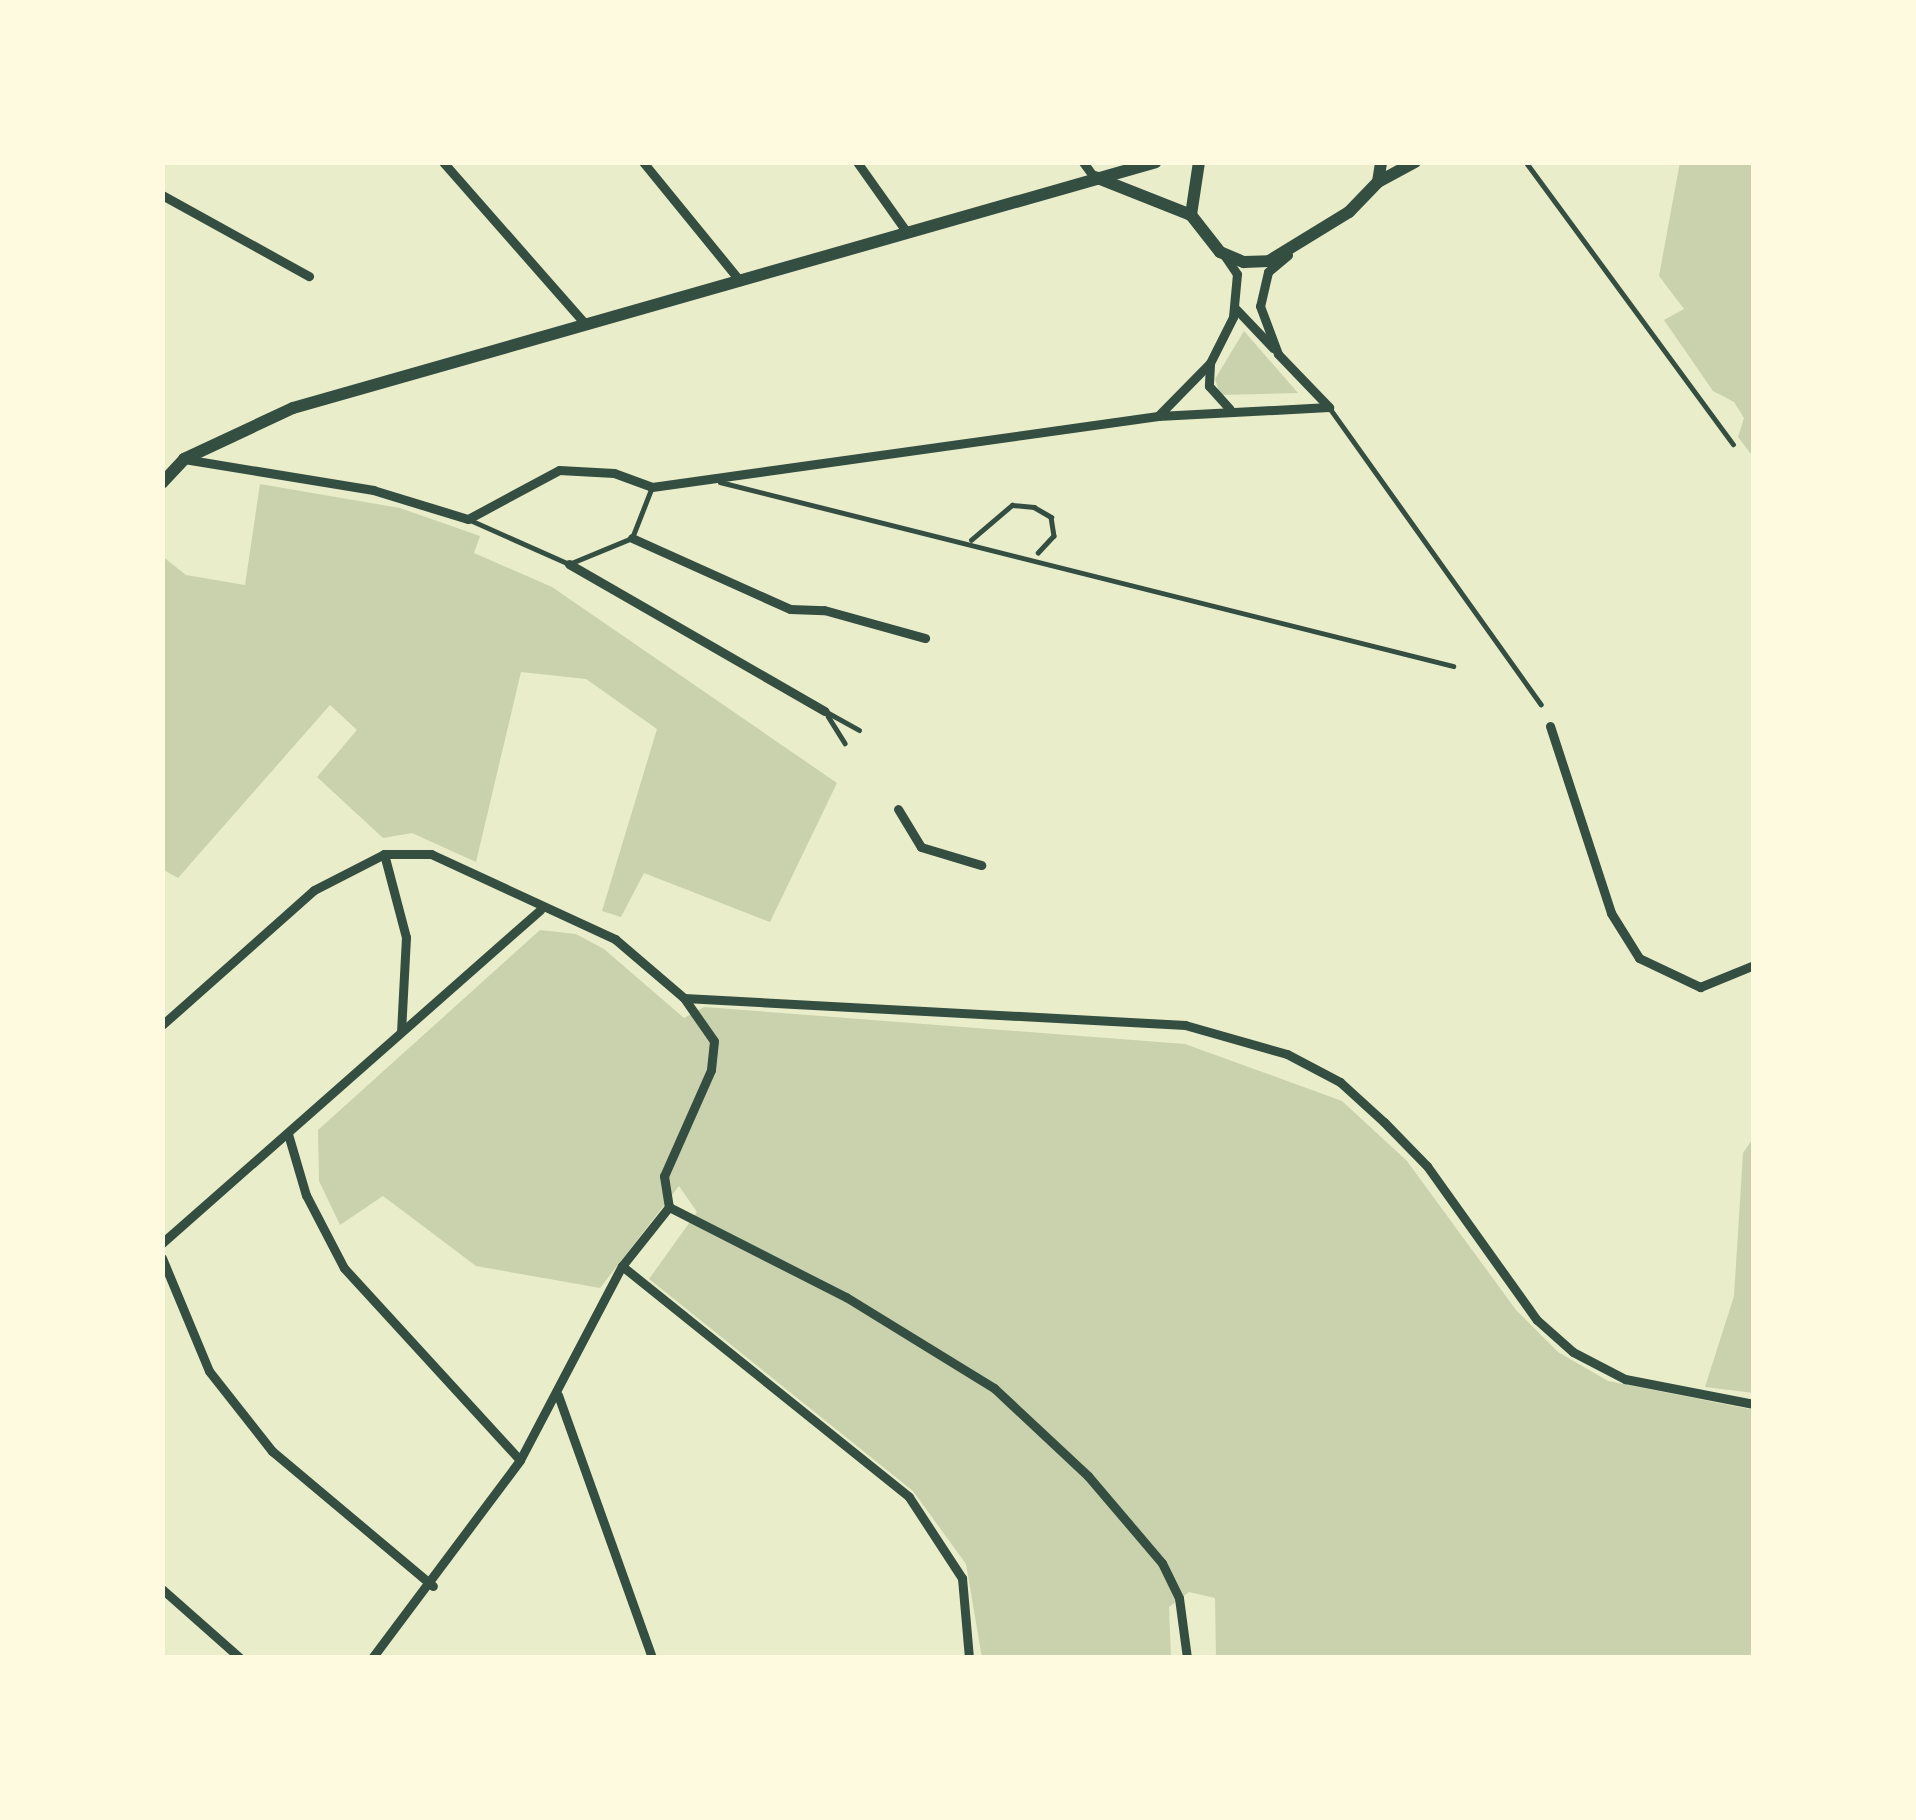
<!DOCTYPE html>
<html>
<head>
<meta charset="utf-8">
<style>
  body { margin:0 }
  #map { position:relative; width:1916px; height:1820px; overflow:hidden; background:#e9edc9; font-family:"DM Sans",sans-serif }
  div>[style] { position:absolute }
  .green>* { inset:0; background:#cad2ad }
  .service>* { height:4.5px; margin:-2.25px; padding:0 2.25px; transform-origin:2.25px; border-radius:2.25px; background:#344e41 }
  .minor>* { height:9px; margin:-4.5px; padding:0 4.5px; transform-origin:4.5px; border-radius:4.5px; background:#344e41 }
  .tertiary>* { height:12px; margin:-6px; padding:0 6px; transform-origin:6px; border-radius:6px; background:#344e41 }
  span { translate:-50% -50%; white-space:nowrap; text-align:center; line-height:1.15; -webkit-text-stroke:12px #fefae0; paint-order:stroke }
  .frame { position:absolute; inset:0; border:165px solid #fefae0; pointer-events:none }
</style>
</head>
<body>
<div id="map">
  <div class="green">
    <i style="clip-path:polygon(1680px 162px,1754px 162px,1754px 458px,1738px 437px,1744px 418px,1734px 402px,1713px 391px,1664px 320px,1684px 309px,1659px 276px)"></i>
    <i style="clip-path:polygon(1244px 331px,1298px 393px,1220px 395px,1215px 379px)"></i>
    <i style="clip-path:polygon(260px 484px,400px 508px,480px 536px,474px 553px,552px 587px,837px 783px,770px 922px,644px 873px,621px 917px,602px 911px,657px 729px,586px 679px,521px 672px,476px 862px,412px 833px,383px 838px,317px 777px,357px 730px,330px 705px,178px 878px,162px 869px,162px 556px,186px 575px,245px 585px)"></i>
    <i style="clip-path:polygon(540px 930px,576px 934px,604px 949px,684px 1018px,704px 1007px,1185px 1044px,1342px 1101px,1407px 1161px,1516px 1310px,1558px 1352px,1608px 1381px,1754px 1410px,1754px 1658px,1216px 1658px,1215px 1598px,1189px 1592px,1169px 1607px,1171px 1658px,982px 1658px,966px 1564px,913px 1491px,649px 1279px,697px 1212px,679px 1186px,600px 1288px,476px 1266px,383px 1196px,340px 1225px,319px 1181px,318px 1130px)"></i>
    <i style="clip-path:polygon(1754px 1137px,1754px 1393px,1705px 1387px,1734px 1296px,1743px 1153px)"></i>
  </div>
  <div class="service">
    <i style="left:1526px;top:162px;width:350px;rotate:53.7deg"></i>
    <i style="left:1329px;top:407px;width:365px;rotate:54.5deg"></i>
    <i style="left:720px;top:482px;width:756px;rotate:14.09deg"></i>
    <i style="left:468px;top:519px;width:111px;rotate:24deg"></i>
    <i style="left:569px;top:564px;width:68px;rotate:-22.4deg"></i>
    <i style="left:632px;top:538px;width:55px;rotate:-68.6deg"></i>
    <i style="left:971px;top:540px;width:54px;rotate:-40.5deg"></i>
    <i style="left:1012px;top:505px;width:22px;rotate:5deg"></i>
    <i style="left:1034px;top:507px;width:20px;rotate:30deg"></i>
    <i style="left:1051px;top:517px;width:19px;rotate:81deg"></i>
    <i style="left:1054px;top:536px;width:23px;rotate:133deg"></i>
    <i style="left:825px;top:711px;width:39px;rotate:29deg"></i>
    <i style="left:828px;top:716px;width:32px;rotate:58deg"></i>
  </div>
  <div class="minor">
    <i style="left:443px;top:162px;width:217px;rotate:48.7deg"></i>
    <i style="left:643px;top:162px;width:154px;rotate:50.8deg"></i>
    <i style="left:857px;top:162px;width:85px;rotate:54.6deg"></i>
    <i style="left:1083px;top:162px;width:19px;rotate:54deg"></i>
    <i style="left:162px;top:195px;width:168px;rotate:28.9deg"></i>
    <i style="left:1288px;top:255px;width:26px;rotate:140deg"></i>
    <i style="left:1268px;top:272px;width:35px;rotate:103deg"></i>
    <i style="left:1260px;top:306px;width:51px;rotate:69.4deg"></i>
    <i style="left:1278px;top:354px;width:74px;rotate:46.1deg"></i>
    <i style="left:1236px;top:309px;width:54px;rotate:46.5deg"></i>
    <i style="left:1210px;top:364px;width:22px;rotate:93deg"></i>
    <i style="left:1209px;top:386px;width:31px;rotate:48deg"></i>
    <i style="left:1158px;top:416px;width:74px;rotate:-45.5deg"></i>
    <i style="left:1210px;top:363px;width:51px;rotate:-63.4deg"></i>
    <i style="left:1233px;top:317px;width:43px;rotate:-84.7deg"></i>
    <i style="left:1237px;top:274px;width:23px;rotate:-124deg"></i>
    <i style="left:184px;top:459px;width:192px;rotate:9.3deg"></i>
    <i style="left:373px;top:490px;width:99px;rotate:17deg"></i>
    <i style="left:468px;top:519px;width:103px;rotate:-28.3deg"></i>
    <i style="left:559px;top:470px;width:55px;rotate:3.1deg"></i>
    <i style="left:614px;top:473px;width:40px;rotate:20.2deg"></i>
    <i style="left:652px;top:487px;width:511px;rotate:-7.99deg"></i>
    <i style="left:1158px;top:416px;width:171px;rotate:-3deg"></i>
    <i style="left:632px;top:538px;width:173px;rotate:24.2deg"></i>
    <i style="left:790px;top:609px;width:34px;rotate:2deg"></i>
    <i style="left:824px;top:610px;width:105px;rotate:15.5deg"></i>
    <i style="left:569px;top:564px;width:295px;rotate:29.9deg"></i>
    <i style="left:1550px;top:726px;width:197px;rotate:71.9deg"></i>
    <i style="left:1611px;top:913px;width:53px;rotate:58.1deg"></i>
    <i style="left:1639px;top:958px;width:68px;rotate:25.4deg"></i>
    <i style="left:1700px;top:987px;width:58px;rotate:-22.2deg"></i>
    <i style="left:898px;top:809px;width:44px;rotate:58.8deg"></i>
    <i style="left:921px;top:847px;width:63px;rotate:16.7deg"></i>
    <i style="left:384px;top:854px;width:86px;rotate:75.2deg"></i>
    <i style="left:406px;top:937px;width:94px;rotate:93deg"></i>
    <i style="left:684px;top:998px;width:502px;rotate:3.08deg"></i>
    <i style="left:1185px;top:1025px;width:106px;rotate:15.9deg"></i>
    <i style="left:1287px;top:1054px;width:60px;rotate:27.8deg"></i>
    <i style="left:1340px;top:1082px;width:59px;rotate:42.3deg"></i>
    <i style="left:1384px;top:1122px;width:62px;rotate:45.7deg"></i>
    <i style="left:1427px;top:1166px;width:189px;rotate:54.5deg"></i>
    <i style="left:1537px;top:1320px;width:48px;rotate:41.6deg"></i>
    <i style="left:1573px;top:1352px;width:59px;rotate:27.4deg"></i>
    <i style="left:1625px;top:1379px;width:131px;rotate:11deg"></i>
    <i style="left:162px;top:1025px;width:203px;rotate:-41.6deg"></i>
    <i style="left:314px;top:890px;width:79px;rotate:-27.2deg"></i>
    <i style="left:384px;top:854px;width:47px"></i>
    <i style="left:431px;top:854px;width:203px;rotate:24.8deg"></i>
    <i style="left:615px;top:939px;width:91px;rotate:40.5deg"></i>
    <i style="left:684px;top:998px;width:52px;rotate:55.1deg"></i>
    <i style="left:714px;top:1041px;width:29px;rotate:96deg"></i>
    <i style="left:711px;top:1070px;width:116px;rotate:113.9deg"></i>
    <i style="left:664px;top:1176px;width:31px;rotate:81deg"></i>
    <i style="left:669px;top:1207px;width:199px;rotate:27deg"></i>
    <i style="left:846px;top:1297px;width:174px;rotate:31.6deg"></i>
    <i style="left:994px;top:1388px;width:129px;rotate:43.1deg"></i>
    <i style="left:1088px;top:1476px;width:114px;rotate:49.6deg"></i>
    <i style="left:1162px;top:1563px;width:39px;rotate:64deg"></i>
    <i style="left:1179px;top:1598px;width:61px;rotate:82.4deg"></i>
    <i style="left:288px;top:1134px;width:64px;rotate:73.6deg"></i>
    <i style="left:306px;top:1195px;width:82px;rotate:62.5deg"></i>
    <i style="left:344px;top:1268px;width:260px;rotate:47.5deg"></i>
    <i style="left:162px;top:1243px;width:504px;rotate:-41.38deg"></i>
    <i style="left:162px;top:1258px;width:122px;rotate:67.4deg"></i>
    <i style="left:209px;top:1371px;width:102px;rotate:51.8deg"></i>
    <i style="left:272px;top:1451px;width:210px;rotate:40deg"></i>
    <i style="left:622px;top:1266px;width:368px;rotate:38.8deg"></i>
    <i style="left:909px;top:1497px;width:97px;rotate:56.8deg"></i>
    <i style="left:962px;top:1578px;width:80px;rotate:85deg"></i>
    <i style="left:558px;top:1395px;width:279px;rotate:70.3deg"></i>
    <i style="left:162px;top:1589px;width:104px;rotate:41.5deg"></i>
    <i style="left:372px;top:1658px;width:247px;rotate:-53.2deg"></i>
    <i style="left:520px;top:1460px;width:219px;rotate:-62.3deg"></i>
    <i style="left:622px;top:1266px;width:75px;rotate:-51.5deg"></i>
  </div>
  <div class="tertiary">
    <i style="left:1199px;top:162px;width:54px;rotate:98.6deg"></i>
    <i style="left:1191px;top:215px;width:47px;rotate:51.9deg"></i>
    <i style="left:1220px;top:252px;width:26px;rotate:23deg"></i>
    <i style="left:1244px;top:262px;width:25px;rotate:-2deg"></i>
    <i style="left:1269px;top:261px;width:94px;rotate:-31.5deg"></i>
    <i style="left:1349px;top:212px;width:42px;rotate:-46deg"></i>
    <i style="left:1378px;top:182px;width:20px;rotate:-81deg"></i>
    <i style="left:1095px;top:177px;width:103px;rotate:21.6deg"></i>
    <i style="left:1378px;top:182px;width:42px;rotate:-28.4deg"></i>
    <i style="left:162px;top:483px;width:33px;rotate:-47deg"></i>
    <i style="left:184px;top:459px;width:120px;rotate:-25.1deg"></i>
    <i style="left:293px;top:408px;width:897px;rotate:-15.91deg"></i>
  </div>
  <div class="frame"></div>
</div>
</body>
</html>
